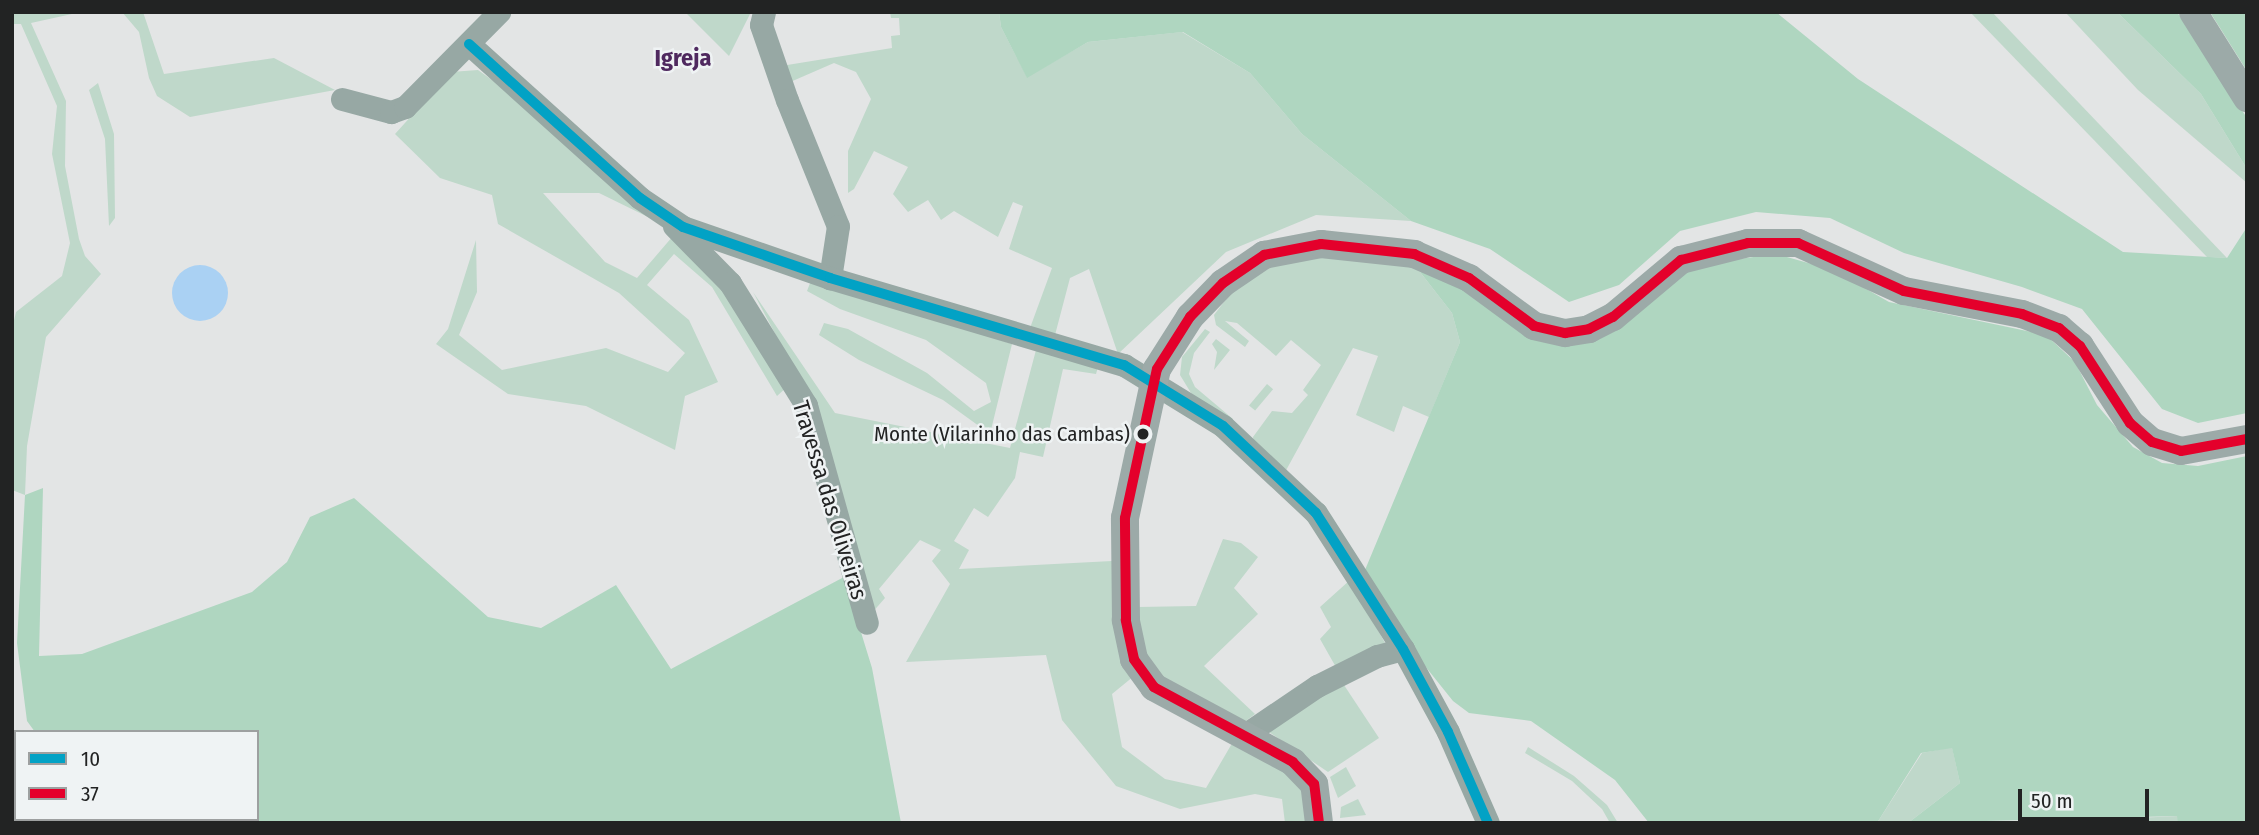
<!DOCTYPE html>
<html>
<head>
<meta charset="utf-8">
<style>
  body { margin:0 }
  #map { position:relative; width:2259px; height:835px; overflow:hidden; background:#e3e5e5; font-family:"Fira Sans Condensed",sans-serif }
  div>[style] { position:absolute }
  .green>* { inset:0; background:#bfd8ca; transform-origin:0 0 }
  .forest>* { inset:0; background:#afd6c0 }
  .water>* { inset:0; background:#aad1f3 }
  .round { border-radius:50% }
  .minor>* { height:23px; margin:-11.5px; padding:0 11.5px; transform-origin:11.5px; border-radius:11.5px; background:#97a8a4 }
  .major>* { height:28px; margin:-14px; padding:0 14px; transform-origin:14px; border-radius:14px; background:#9caaa8 }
  .bus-1>* { height:10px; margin:-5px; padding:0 5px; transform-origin:5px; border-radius:5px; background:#02a2c5 }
  .bus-2>* { height:10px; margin:-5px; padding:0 5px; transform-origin:5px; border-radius:5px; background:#e4002b }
  .dots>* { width:19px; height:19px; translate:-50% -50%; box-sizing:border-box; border:4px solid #eff3f4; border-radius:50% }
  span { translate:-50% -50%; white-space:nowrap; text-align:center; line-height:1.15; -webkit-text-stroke:5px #eff3f4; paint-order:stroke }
  .bus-label { font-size:21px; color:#222323 }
  .right { translate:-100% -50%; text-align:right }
  .street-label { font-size:23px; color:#222323 }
  .neighbourhood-label { font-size:24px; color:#4f295f; font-weight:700 }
  .frame { position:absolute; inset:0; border:14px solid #222323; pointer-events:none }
  .legend { position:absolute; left:14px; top:730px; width:245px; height:91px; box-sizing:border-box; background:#eff3f4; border:2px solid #9da0a0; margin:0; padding:9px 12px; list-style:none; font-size:21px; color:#222323 }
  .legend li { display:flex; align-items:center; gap:14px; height:35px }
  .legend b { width:35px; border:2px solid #9da0a0 }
  .scale { position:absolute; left:2018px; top:789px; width:131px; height:32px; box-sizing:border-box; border:4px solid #222323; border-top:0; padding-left:9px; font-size:21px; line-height:24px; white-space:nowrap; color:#222323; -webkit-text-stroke:5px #eff3f4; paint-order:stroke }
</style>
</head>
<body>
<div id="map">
  <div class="green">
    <i style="clip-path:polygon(12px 12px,81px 12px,31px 23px,66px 101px,65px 166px,79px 239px,85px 256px,101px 274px,46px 337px,27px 446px,25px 495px,12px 490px,12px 329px,16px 312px,62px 276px,70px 243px,52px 154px,57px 106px,21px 24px,12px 24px)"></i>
    <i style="clip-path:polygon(122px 12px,143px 12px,164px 74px,274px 58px,335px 90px,190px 117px,157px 96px,149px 78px,139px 32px)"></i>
    <i style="clip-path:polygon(685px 12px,751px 12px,729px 56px)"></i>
    <i style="clip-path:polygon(890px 12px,999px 12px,1001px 27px,1027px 77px,1088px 42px,1182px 32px,1250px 73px,1302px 134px,1411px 221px,1316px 215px,1226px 252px,1118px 354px,1089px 269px,1070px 278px,1055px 335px,1030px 328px,1052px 268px,1009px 249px,1023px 206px,1013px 202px,998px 237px,954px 211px,941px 220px,928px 200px,908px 212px,893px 194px,908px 167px,874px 151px,854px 189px,848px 193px,848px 151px,871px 99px,856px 72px,834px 63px,788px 83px,781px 66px,892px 48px,891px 36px,900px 35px,899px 18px,891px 18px)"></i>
    <i style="clip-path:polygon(1970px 12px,1992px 12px,2227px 258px,2207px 257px)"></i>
    <i style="clip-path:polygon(2065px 12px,2117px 12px,2201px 94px,2247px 169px,2247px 183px,2138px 90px)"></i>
    <i style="clip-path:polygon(478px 70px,521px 101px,648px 217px,599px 193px,543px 193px,605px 262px,637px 278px,673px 236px,721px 281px,788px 386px,777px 396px,712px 287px,674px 254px,647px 285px,689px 320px,718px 382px,685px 396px,675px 450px,586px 406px,508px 394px,436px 344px,448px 329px,476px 240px,477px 292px,459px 335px,502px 370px,606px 348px,668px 372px,685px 353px,619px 293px,498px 224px,492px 195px,440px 178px,395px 134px,451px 72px)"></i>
    <i style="clip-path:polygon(98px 83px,114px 134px,115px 218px,109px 226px,105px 139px,89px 90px)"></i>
    <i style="clip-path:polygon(1320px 254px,1413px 263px,1452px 313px,1460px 342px,1429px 417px,1403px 406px,1394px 432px,1356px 415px,1378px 356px,1353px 348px,1284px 474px,1254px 445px,1253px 437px,1272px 411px,1292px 413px,1308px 395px,1303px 390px,1321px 365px,1291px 340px,1276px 356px,1237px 323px,1225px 321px,1249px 341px,1245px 347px,1216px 325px,1214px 315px,1237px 285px,1264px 267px)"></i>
    <i style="clip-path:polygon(812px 278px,1012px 344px,990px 434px,943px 400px,859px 360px,819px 335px,824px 323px,848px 329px,927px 373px,974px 411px,991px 402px,986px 383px,926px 340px,840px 309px,807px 291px)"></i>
    <i style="clip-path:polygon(753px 292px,835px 413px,1010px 448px,1036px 350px,1098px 367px,1096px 374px,1063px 369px,1043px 457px,1020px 452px,1015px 478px,988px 517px,974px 508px,954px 541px,969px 550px,959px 569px,1112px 561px,1134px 676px,1112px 694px,1122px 747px,1165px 779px,1206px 788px,1234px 740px,1286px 766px,1308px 797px,1311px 823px,1285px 823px,1282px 799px,1255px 794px,1180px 809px,1116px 786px,1062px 720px,1046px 655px,906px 662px,950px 584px,932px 561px,941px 550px,920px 540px,879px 589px,885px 598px,871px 614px,813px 405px)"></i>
    <i style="clip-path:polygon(1205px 329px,1210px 332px,1194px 353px,1189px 374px,1195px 387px,1233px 419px,1229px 424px,1191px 393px,1180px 375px,1182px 357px)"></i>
    <i style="clip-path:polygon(1216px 339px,1230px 350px,1214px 370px,1217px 352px,1212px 344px)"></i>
    <i style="left:1267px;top:384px;width:8px;height:28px;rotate:40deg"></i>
    <i style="clip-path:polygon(1223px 539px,1241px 543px,1258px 557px,1234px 588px,1258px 614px,1204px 666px,1255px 714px,1243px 723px,1157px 678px,1139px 646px,1138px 607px,1196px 606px)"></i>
    <i style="clip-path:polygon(1350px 580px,1385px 643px,1337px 669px,1320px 639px,1331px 627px,1320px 607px)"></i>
    <i style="clip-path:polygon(1342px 682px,1379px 738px,1328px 772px,1269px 732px)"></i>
    <i style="clip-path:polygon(1528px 747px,1574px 776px,1607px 805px,1618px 823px,1610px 823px,1602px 809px,1572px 781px,1525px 753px)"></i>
    <i style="clip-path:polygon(1952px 747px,1960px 783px,1908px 823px,1877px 823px,1922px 753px)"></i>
    <i style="clip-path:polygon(1346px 767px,1356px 786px,1338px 798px,1330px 777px)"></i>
    <i style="clip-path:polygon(1358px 799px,1366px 815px,1340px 818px,1341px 807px)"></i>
    <i style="clip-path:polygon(2178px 816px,2178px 823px,2030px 823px)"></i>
  </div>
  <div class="forest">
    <i style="clip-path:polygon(999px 12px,1776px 12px,1858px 79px,2123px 252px,2227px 258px,2247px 227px,2247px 413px,2198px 423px,2162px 409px,2082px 309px,2022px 287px,1904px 253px,1830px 218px,1756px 212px,1680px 231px,1619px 285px,1569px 302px,1490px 249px,1411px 221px,1302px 134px,1250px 73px,1183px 32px,1088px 42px,1027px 78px,1001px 27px)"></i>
    <i style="clip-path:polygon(2117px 12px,2177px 12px,2247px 118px,2247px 169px,2201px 94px)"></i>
    <i style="clip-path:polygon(2210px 12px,2247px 12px,2247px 71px)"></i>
    <i style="clip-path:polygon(1776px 254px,1833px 270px,1889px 302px,2046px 335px,2075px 362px,2097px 405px,2133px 447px,2162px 463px,2198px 466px,2247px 456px,2247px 823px,2178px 823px,2177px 816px,1908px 823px,1960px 783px,1952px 748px,1921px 753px,1877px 823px,1649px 823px,1615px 780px,1531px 721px,1469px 713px,1453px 701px,1425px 666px,1365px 570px,1460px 342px,1452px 313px,1413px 263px,1443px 274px,1542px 340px,1672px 276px,1716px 262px)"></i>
    <i style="clip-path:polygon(43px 488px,39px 656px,82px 654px,252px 592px,287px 562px,310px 517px,354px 498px,488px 617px,541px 628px,616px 585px,671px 669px,844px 577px,872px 668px,901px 823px,103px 823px,100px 819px,257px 819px,257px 732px,35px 732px,27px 721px,17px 643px,25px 495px)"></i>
  </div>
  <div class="water">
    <i class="round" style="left:172px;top:265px;width:56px;height:56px"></i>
  </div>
  <div class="minor">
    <i style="left:764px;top:12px;width:13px;rotate:103deg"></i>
    <i style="left:761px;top:25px;width:79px;rotate:70.9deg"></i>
    <i style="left:787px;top:100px;width:136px;rotate:68deg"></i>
    <i style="left:838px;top:226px;width:53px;rotate:98.7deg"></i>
    <i style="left:469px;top:44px;width:230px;rotate:42deg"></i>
    <i style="left:640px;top:198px;width:52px;rotate:34deg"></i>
    <i style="left:683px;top:227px;width:156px;rotate:19.1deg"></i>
    <i style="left:830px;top:278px;width:307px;rotate:16.5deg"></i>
    <i style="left:1124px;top:365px;width:116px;rotate:31.6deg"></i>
    <i style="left:1223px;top:426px;width:127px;rotate:43.1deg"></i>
    <i style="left:1316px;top:513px;width:161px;rotate:57.4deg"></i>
    <i style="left:1403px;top:649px;width:94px;rotate:61.5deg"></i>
    <i style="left:1448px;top:732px;width:99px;rotate:66.3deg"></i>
    <i style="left:342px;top:99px;width:51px;rotate:14.9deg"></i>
    <i style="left:391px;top:112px;width:15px;rotate:-20deg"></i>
    <i style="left:405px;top:107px;width:134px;rotate:-45.3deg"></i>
    <i style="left:674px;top:226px;width:80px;rotate:45.5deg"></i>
    <i style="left:730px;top:283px;width:144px;rotate:58.1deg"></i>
    <i style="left:806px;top:405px;width:226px;rotate:74.4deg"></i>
    <i style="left:1246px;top:734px;width:86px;rotate:-34.1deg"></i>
    <i style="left:1317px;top:686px;width:67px;rotate:-26.6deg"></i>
    <i style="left:1377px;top:656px;width:27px;rotate:-15deg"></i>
  </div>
  <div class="major">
    <i style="left:2193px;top:12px;width:102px;rotate:57.9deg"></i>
    <i style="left:1319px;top:823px;width:39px;rotate:-97deg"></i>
    <i style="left:1314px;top:784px;width:30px;rotate:-134deg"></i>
    <i style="left:1293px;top:762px;width:158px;rotate:-151.7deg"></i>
    <i style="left:1154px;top:687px;width:34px;rotate:-126deg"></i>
    <i style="left:1134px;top:659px;width:40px;rotate:-102deg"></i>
    <i style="left:1126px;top:620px;width:102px;rotate:-90.6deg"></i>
    <i style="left:1125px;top:518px;width:152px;rotate:-77.9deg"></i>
    <i style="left:1157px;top:369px;width:62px;rotate:-57.6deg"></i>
    <i style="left:1190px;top:317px;width:47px;rotate:-45.9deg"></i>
    <i style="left:1223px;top:283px;width:50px;rotate:-34.3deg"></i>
    <i style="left:1264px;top:255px;width:58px;rotate:-10.9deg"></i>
    <i style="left:1321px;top:244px;width:94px;rotate:6.1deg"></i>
    <i style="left:1414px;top:254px;width:60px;rotate:23.6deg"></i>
    <i style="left:1469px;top:278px;width:81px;rotate:36.4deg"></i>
    <i style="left:1534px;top:326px;width:32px;rotate:13deg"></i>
    <i style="left:1565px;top:333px;width:24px;rotate:-9deg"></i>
    <i style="left:1589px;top:329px;width:27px;rotate:-27deg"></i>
    <i style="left:1613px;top:317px;width:89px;rotate:-40deg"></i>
    <i style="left:1681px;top:260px;width:69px;rotate:-14.2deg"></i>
    <i style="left:1748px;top:243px;width:50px"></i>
    <i style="left:1798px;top:243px;width:116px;rotate:24.4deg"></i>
    <i style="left:1904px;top:291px;width:120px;rotate:11deg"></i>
    <i style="left:2022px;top:314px;width:40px;rotate:21deg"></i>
    <i style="left:2059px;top:328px;width:28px;rotate:41deg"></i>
    <i style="left:2080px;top:346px;width:92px;rotate:57deg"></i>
    <i style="left:2130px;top:423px;width:29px;rotate:41deg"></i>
    <i style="left:2152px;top:442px;width:30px;rotate:17deg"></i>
    <i style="left:2181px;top:451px;width:67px;rotate:-10.3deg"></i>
  </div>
  <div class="bus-1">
    <i style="left:469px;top:44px;width:230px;rotate:42deg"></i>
    <i style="left:640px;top:198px;width:52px;rotate:34deg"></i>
    <i style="left:683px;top:227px;width:156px;rotate:19.1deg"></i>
    <i style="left:830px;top:278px;width:307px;rotate:16.5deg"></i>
    <i style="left:1124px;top:365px;width:116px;rotate:31.6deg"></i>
    <i style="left:1223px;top:426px;width:127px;rotate:43.1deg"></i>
    <i style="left:1316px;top:513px;width:161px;rotate:57.4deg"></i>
    <i style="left:1403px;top:649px;width:94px;rotate:61.5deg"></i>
    <i style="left:1448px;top:732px;width:99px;rotate:66.3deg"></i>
  </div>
  <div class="bus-2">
    <i style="left:1319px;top:823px;width:39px;rotate:-97deg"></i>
    <i style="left:1314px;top:784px;width:30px;rotate:-134deg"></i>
    <i style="left:1293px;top:762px;width:158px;rotate:-151.7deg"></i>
    <i style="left:1154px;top:687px;width:34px;rotate:-126deg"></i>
    <i style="left:1134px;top:659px;width:40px;rotate:-102deg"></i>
    <i style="left:1126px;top:620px;width:102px;rotate:-90.6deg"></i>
    <i style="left:1125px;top:518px;width:152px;rotate:-77.9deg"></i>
    <i style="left:1157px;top:369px;width:62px;rotate:-57.6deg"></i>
    <i style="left:1190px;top:317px;width:47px;rotate:-45.9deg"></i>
    <i style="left:1223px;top:283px;width:50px;rotate:-34.3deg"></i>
    <i style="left:1264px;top:255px;width:58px;rotate:-10.9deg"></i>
    <i style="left:1321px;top:244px;width:94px;rotate:6.1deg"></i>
    <i style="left:1414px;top:254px;width:60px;rotate:23.6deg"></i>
    <i style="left:1469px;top:278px;width:81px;rotate:36.4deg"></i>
    <i style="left:1534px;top:326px;width:32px;rotate:13deg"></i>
    <i style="left:1565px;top:333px;width:24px;rotate:-9deg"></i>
    <i style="left:1589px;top:329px;width:27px;rotate:-27deg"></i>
    <i style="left:1613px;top:317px;width:89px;rotate:-40deg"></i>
    <i style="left:1681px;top:260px;width:69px;rotate:-14.2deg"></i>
    <i style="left:1748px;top:243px;width:50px"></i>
    <i style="left:1798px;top:243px;width:116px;rotate:24.4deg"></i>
    <i style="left:1904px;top:291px;width:120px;rotate:11deg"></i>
    <i style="left:2022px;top:314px;width:40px;rotate:21deg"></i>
    <i style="left:2059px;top:328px;width:28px;rotate:41deg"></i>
    <i style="left:2080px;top:346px;width:92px;rotate:57deg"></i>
    <i style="left:2130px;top:423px;width:29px;rotate:41deg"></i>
    <i style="left:2152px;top:442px;width:30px;rotate:17deg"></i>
    <i style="left:2181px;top:451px;width:67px;rotate:-10.3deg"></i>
  </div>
  <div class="dots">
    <i style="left:1143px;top:434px;background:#222323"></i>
  </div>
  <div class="bus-label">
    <span class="right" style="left:1130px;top:434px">Monte (Vilarinho das Cambas)</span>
  </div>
  <div class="street-label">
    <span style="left:830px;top:500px;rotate:73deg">Travessa das Oliveiras</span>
  </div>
  <div class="neighbourhood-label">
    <span style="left:683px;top:59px">Igreja</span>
  </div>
  <div class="frame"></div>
  <ul class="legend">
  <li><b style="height:9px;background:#02a2c5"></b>10</li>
  <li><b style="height:9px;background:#e4002b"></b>37</li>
  </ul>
  <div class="scale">50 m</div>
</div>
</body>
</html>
